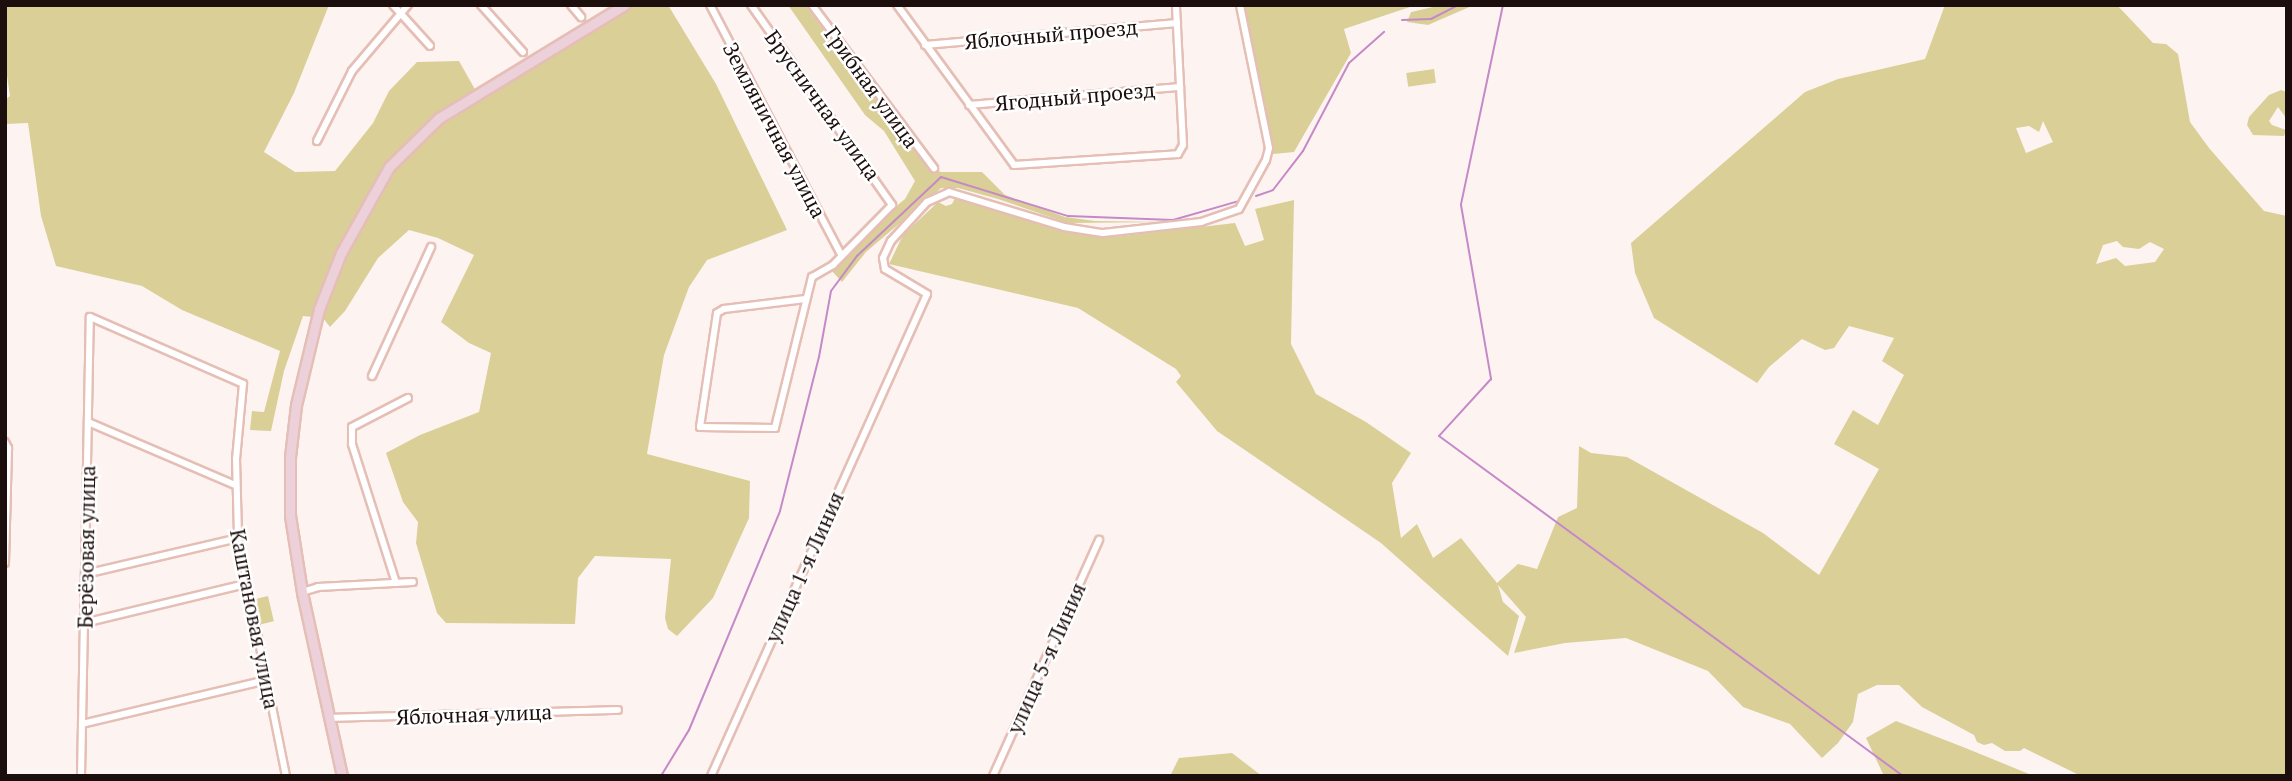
<!DOCTYPE html>
<html>
<head>
<meta charset="utf-8">
<style>
  body { margin:0 }
  #map { position:relative; width:2292px; height:781px; overflow:hidden; background:#fdf4f2; font-family:"PT Serif",serif }
  div>[style] { position:absolute }
  .green>* { inset:0; background:#dacf97; transform-origin:0 0 }
  .stream>* { height:2px; margin:-1px; padding:0 1px; transform-origin:1px; border-radius:1px; background:#c589c7 }
  .roads { filter:drop-shadow(2px 0 #e5beb5) drop-shadow(-2px 0 #e5beb5) drop-shadow(0 2px #e5beb5) drop-shadow(0 -2px #e5beb5) }
  .street>* { height:6px; margin:-3px; padding:0 3px; transform-origin:3px; border-radius:3px; background:#fff }
  .secondary>* { height:9px; margin:-4.5px; padding:0 4.5px; transform-origin:4.5px; border-radius:4.5px; background:#ecd1db }
  span { translate:-50% -50%; white-space:nowrap; text-align:center; line-height:1.15; -webkit-text-stroke:5px #fff; paint-order:stroke }
  .street-label { font-size:21px; color:#1c0e0c }
  .frame { position:absolute; inset:0; border:7px solid #1c0e0c; pointer-events:none }
</style>
</head>
<body>
<div id="map">
  <div class="green">
    <i style="clip-path:polygon(5px 5px,329px 5px,294px 93px,264px 152px,295px 172px,335px 171px,373px 123px,389px 91px,417px 62px,459px 61px,481px 100px,633px 5px,668px 5px,716px 84px,787px 230px,707px 260px,689px 287px,664px 355px,647px 454px,750px 481px,749px 518px,713px 598px,677px 636px,668px 629px,665px 618px,671px 559px,595px 556px,578px 578px,575px 624px,446px 623px,437px 613px,416px 543px,418px 522px,403px 502px,386px 453px,420px 435px,479px 412px,491px 353px,469px 343px,441px 322px,474px 255px,438px 238px,409px 230px,378px 258px,345px 311px,330px 327px,323px 318px,303px 316px,284px 371px,271px 431px,250px 430px,252px 411px,264px 412px,280px 351px,182px 310px,142px 286px,56px 266px,41px 216px,28px 123px,5px 124px,5px 100px,10px 96px,5px 62px)"></i>
    <i style="clip-path:polygon(788px 5px,805px 5px,928px 168px,941px 172px,982px 172px,1005px 195px,1065px 217px,1095px 221px,1170px 222px,1068px 223px,998px 199px,958px 188px,941px 188px,866px 252px,842px 282px,831px 270px,858px 238px,905px 199px,915px 181px,884px 131px,865px 115px)"></i>
    <i style="clip-path:polygon(1243px 5px,1416px 5px,1344px 29px,1351px 53px,1294px 152px,1273px 154px)"></i>
    <i style="clip-path:polygon(1442px 5px,1474px 5px,1428px 25px,1407px 22px,1411px 12px)"></i>
    <i style="clip-path:polygon(evenodd,1945px 5px,2117px 5px,2153px 43px,2166px 44px,2178px 54px,2190px 122px,2209px 148px,2264px 211px,2287px 216px,2287px 776px,2081px 776px,2024px 748px,2020px 751px,2005px 751px,1992px 743px,1984px 745px,1977px 742px,1974px 735px,1922px 707px,1899px 685px,1877px 685px,1858px 694px,1853px 722px,1838px 743px,1822px 758px,1790px 724px,1743px 707px,1708px 671px,1626px 638px,1565px 643px,1514px 653px,1526px 617px,1498px 585px,1503px 602px,1519px 616px,1508px 656px,1381px 543px,1217px 431px,1176px 382px,1181px 376px,1176px 369px,1078px 308px,889px 264px,903px 235px,938px 202px,946px 206px,952px 204px,955px 198px,1070px 233px,1114px 237px,1235px 223px,1245px 246px,1264px 240px,1255px 209px,1294px 200px,1291px 344px,1316px 394px,1366px 422px,1411px 453px,1392px 483px,1401px 538px,1417px 524px,1433px 558px,1461px 538px,1497px 583px,1518px 564px,1537px 569px,1558px 517px,1577px 508px,1579px 446px,1591px 453px,1627px 457px,1763px 533px,1819px 575px,1879px 469px,1834px 444px,1853px 410px,1878px 425px,1904px 375px,1882px 361px,1894px 338px,1849px 326px,1834px 348px,1825px 350px,1802px 339px,1769px 367px,1757px 383px,1654px 318px,1635px 273px,1631px 243px,1805px 92px,1838px 79px,1925px 59px,1945px 5px,2043px 121px,2053px 142px,2026px 153px,2016px 128px,2029px 126px,2039px 132px,2043px 121px,1945px 5px,2117px 241px,2123px 247px,2139px 249px,2150px 242px,2164px 249px,2155px 262px,2125px 266px,2116px 258px,2096px 264px,2103px 245px,2117px 241px)"></i>
    <i style="left:1434px;top:69px;width:14px;height:28px;rotate:82deg"></i>
    <i style="clip-path:polygon(2281px 90px,2287px 92px,2287px 119px,2278px 107px,2269px 121px,2272px 125px,2286px 130px,2284px 136px,2253px 135px,2247px 125px,2249px 117px,2269px 95px)"></i>
    <i style="left:268px;top:596px;width:26px;height:14px;rotate:77deg"></i>
    <i style="clip-path:polygon(1896px 721px,1963px 747px,2034px 776px,1884px 776px,1866px 738px)"></i>
    <i style="clip-path:polygon(1232px 753px,1262px 776px,1170px 776px,1179px 758px)"></i>
  </div>
  <div class="stream">
    <i style="left:1503px;top:5px;width:204px;rotate:101.9deg"></i>
    <i style="left:1461px;top:205px;width:177px;rotate:80.2deg"></i>
    <i style="left:1491px;top:379px;width:77px;rotate:132.4deg"></i>
    <i style="left:1439px;top:436px;width:575px;rotate:36.23deg"></i>
    <i style="left:1402px;top:20px;width:29px;rotate:-2deg"></i>
    <i style="left:1431px;top:19px;width:31px;rotate:-27deg"></i>
    <i style="left:1256px;top:196px;width:18px;rotate:-19deg"></i>
    <i style="left:1273px;top:190px;width:49px;rotate:-52.4deg"></i>
    <i style="left:1303px;top:151px;width:99px;rotate:-62.4deg"></i>
    <i style="left:1349px;top:63px;width:47px;rotate:-41.5deg"></i>
    <i style="left:661px;top:776px;width:54px;rotate:-58.7deg"></i>
    <i style="left:689px;top:730px;width:237px;rotate:-67.4deg"></i>
    <i style="left:780px;top:511px;width:159px;rotate:-75.8deg"></i>
    <i style="left:819px;top:357px;width:67px;rotate:-79.7deg"></i>
    <i style="left:831px;top:291px;width:44px;rotate:-53.4deg"></i>
    <i style="left:857px;top:256px;width:115px;rotate:-43.2deg"></i>
    <i style="left:941px;top:177px;width:133px;rotate:17.1deg"></i>
    <i style="left:1068px;top:216px;width:105px;rotate:2.2deg"></i>
    <i style="left:1173px;top:220px;width:69px;rotate:-16.1deg"></i>
  </div>
  <div class="roads">
    <div class="street">
      <i style="left:393px;top:5px;width:55px;rotate:47.9deg"></i>
      <i style="left:481px;top:5px;width:63px;rotate:48.2deg"></i>
      <i style="left:571px;top:5px;width:16px;rotate:50deg"></i>
      <i style="left:710px;top:5px;width:282px;rotate:62.3deg"></i>
      <i style="left:751px;top:5px;width:245px;rotate:54.8deg"></i>
      <i style="left:892px;top:205px;width:84px;rotate:134.5deg"></i>
      <i style="left:833px;top:265px;width:24px;rotate:150deg"></i>
      <i style="left:812px;top:277px;width:155px;rotate:103.8deg"></i>
      <i style="left:775px;top:428px;width:75px;rotate:-179.2deg"></i>
      <i style="left:700px;top:427px;width:115px;rotate:-81.5deg"></i>
      <i style="left:717px;top:313px;width:8px;rotate:-30deg"></i>
      <i style="left:724px;top:309px;width:82px;rotate:-7deg"></i>
      <i style="left:812px;top:5px;width:204px;rotate:53.2deg"></i>
      <i style="left:897px;top:5px;width:198px;rotate:53.8deg"></i>
      <i style="left:1014px;top:165px;width:164px;rotate:-3.8deg"></i>
      <i style="left:1178px;top:154px;width:10px;rotate:-61deg"></i>
      <i style="left:1183px;top:145px;width:140px;rotate:-92.9deg"></i>
      <i style="left:925px;top:45px;width:253px;rotate:-5deg"></i>
      <i style="left:969px;top:105px;width:212px;rotate:-4.9deg"></i>
      <i style="left:317px;top:141px;width:78px;rotate:-63.4deg"></i>
      <i style="left:352px;top:71px;width:87px;rotate:-49.7deg"></i>
      <i style="left:372px;top:376px;width:142px;rotate:-65.4deg"></i>
      <i style="left:88px;top:422px;width:160px;rotate:23.2deg"></i>
      <i style="left:5px;top:442px;width:7px;rotate:63deg"></i>
      <i style="left:8px;top:448px;width:115px;rotate:91.5deg"></i>
      <i style="left:85px;top:574px;width:157px;rotate:-13.2deg"></i>
      <i style="left:396px;top:583px;width:146px;rotate:-107.6deg"></i>
      <i style="left:352px;top:444px;width:17px;rotate:-90deg"></i>
      <i style="left:352px;top:427px;width:63px;rotate:-27.4deg"></i>
      <i style="left:302px;top:592px;width:17px;rotate:-17deg"></i>
      <i style="left:318px;top:587px;width:95px;rotate:-3deg"></i>
      <i style="left:84px;top:623px;width:166px;rotate:-13.6deg"></i>
      <i style="left:330px;top:718px;width:288px;rotate:-1.6deg"></i>
      <i style="left:82px;top:724px;width:189px;rotate:-13.4deg"></i>
      <i style="left:81px;top:776px;width:459px;rotate:-88.9deg"></i>
      <i style="left:90px;top:317px;width:167px;rotate:23.6deg"></i>
      <i style="left:243px;top:384px;width:75px;rotate:95.3deg"></i>
      <i style="left:236px;top:459px;width:79px;rotate:88.5deg"></i>
      <i style="left:238px;top:538px;width:243px;rotate:78.6deg"></i>
      <i style="left:711px;top:776px;width:528px;rotate:-65.86deg"></i>
      <i style="left:927px;top:294px;width:49px;rotate:-149.2deg"></i>
      <i style="left:885px;top:269px;width:11px;rotate:-100deg"></i>
      <i style="left:883px;top:258px;width:19px;rotate:-65deg"></i>
      <i style="left:891px;top:241px;width:53px;rotate:-47.3deg"></i>
      <i style="left:927px;top:202px;width:24px;rotate:-24deg"></i>
      <i style="left:949px;top:192px;width:120px;rotate:16.9deg"></i>
      <i style="left:1064px;top:227px;width:39px;rotate:9deg"></i>
      <i style="left:1103px;top:233px;width:99px;rotate:-6.4deg"></i>
      <i style="left:1201px;top:222px;width:40px;rotate:-18.9deg"></i>
      <i style="left:1239px;top:209px;width:56px;rotate:-61.1deg"></i>
      <i style="left:1266px;top:160px;width:12px;rotate:-76deg"></i>
      <i style="left:1269px;top:148px;width:146px;rotate:-101.5deg"></i>
      <i style="left:993px;top:776px;width:259px;rotate:-65.8deg"></i>
    </div>
    <div class="secondary">
      <i style="left:342px;top:776px;width:188px;rotate:-102.3deg"></i>
      <i style="left:302px;top:592px;width:78px;rotate:-98.9deg"></i>
      <i style="left:290px;top:515px;width:58px;rotate:-90deg"></i>
      <i style="left:290px;top:457px;width:52px;rotate:-83.4deg"></i>
      <i style="left:296px;top:405px;width:99px;rotate:-76.5deg"></i>
      <i style="left:319px;top:309px;width:60px;rotate:-68.6deg"></i>
      <i style="left:341px;top:253px;width:98px;rotate:-60.8deg"></i>
      <i style="left:389px;top:167px;width:70px;rotate:-44.4deg"></i>
      <i style="left:439px;top:118px;width:217px;rotate:-31.4deg"></i>
    </div>
  </div>
  <div class="street-label">
    <span style="left:1051px;top:34px;rotate:-5deg">Яблочный проезд</span>
    <span style="left:872px;top:87px;rotate:54deg">Грибная улица</span>
    <span style="left:1075px;top:96px;rotate:-5deg">Ягодный проезд</span>
    <span style="left:823px;top:105px;rotate:54deg">Брусничная улица</span>
    <span style="left:775px;top:130px;rotate:62deg">Земляничная улица</span>
    <span style="left:86px;top:547px;rotate:-89deg">Берёзовая улица</span>
    <span style="left:804px;top:567px;rotate:-66deg">улица 1-я Линия</span>
    <span style="left:255px;top:619px;rotate:79deg">Каштановая улица</span>
    <span style="left:1046px;top:658px;rotate:-66deg">улица 5-я Линия</span>
    <span style="left:474px;top:714px;rotate:-2deg">Яблочная улица</span>
  </div>
  <div class="frame"></div>
</div>
</body>
</html>
